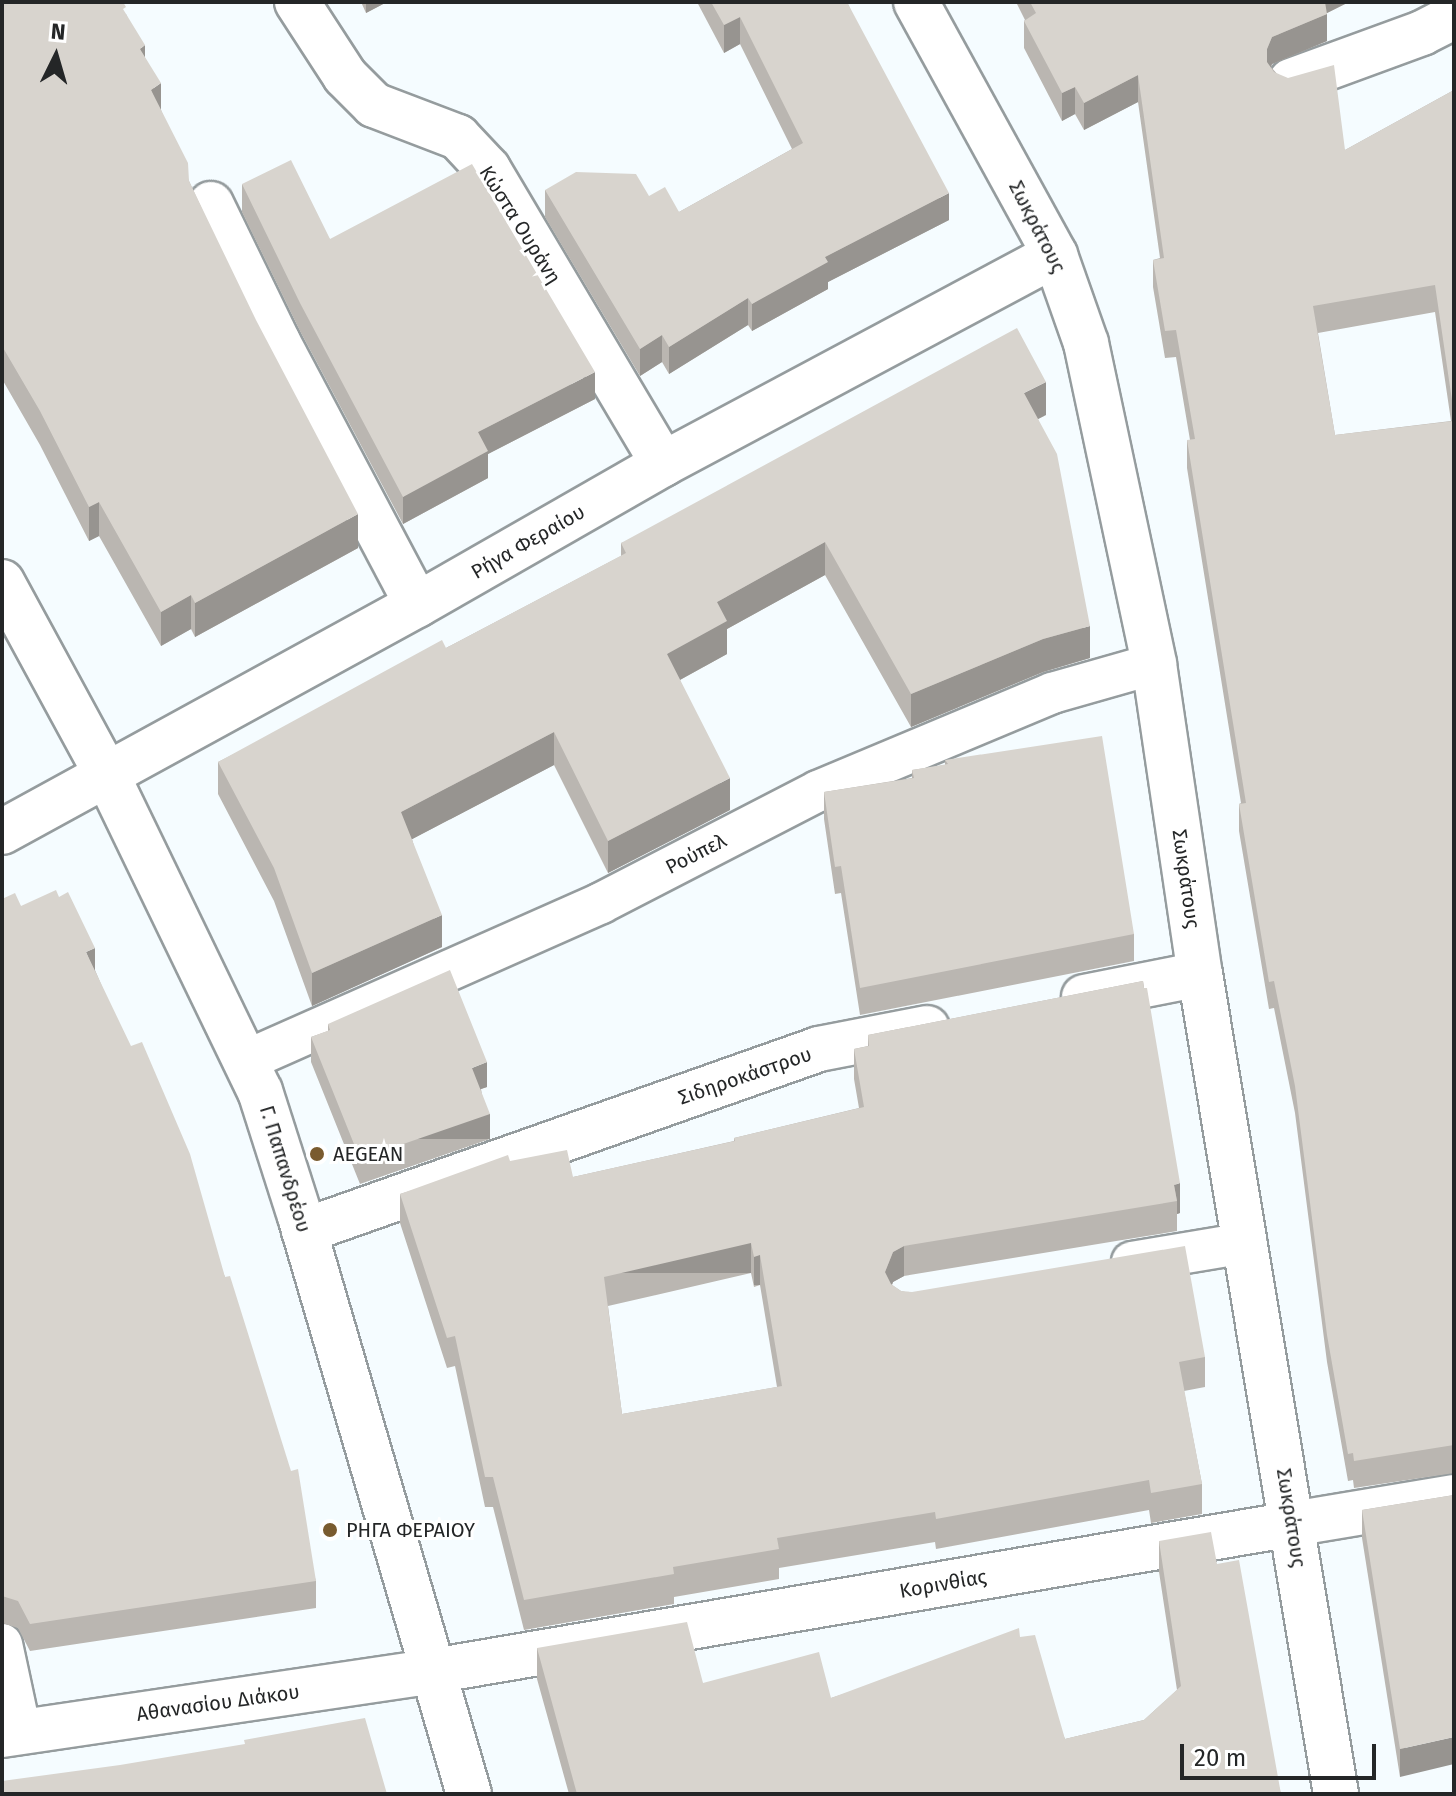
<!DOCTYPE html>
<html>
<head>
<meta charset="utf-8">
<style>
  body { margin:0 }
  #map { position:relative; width:1456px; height:1796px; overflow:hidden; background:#f5fcff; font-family:"Fira Sans",sans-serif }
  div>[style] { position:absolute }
  .roads { filter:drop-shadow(2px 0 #959c9e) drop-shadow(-2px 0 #959c9e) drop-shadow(0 2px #959c9e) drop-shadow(0 -2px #959c9e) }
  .service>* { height:40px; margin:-20px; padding:0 20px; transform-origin:20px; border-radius:20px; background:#fff }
  .pedestrian>* { height:44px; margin:-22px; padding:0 22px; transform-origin:22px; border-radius:22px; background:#fff }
  .minor>* { height:44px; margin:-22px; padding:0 22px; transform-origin:22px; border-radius:22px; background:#fff }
  .tertiary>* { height:44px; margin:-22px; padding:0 22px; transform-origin:22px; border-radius:22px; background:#fff }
  .wall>* { inset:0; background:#bab6b1 }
  .shaded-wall>* { inset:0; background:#979490; transform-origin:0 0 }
  .building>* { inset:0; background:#d8d4ce }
  .dots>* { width:22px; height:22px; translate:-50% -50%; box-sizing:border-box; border:4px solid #fff; border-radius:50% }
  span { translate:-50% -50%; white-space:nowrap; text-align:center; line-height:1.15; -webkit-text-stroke:6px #fff; paint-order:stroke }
  .street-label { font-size:20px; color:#242627 }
  .poi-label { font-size:20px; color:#242627 }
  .left { translate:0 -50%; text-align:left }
  .frame { position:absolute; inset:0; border:4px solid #242627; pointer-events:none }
  .north { position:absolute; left:16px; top:16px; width:80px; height:80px; -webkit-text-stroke:6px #fff; paint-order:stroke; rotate:5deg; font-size:22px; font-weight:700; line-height:32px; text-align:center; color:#242627 }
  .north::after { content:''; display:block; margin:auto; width:28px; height:36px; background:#242627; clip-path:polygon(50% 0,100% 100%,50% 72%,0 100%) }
  .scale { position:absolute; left:1180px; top:1744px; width:196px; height:36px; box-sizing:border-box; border:4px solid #242627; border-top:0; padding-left:10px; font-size:24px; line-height:28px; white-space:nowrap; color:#242627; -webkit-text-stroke:6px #fff; paint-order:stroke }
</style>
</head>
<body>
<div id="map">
  <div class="roads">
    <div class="service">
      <i style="left:245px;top:1061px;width:389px;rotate:-23.9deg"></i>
      <i style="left:601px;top:903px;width:244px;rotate:-27.3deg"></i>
      <i style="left:818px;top:791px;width:254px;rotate:-22.7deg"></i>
      <i style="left:1052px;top:693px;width:106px;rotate:-15.9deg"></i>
      <i style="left:1132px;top:1262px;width:116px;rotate:-9.5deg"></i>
      <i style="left:2px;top:1644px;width:91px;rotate:77.9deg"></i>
    </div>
    <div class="pedestrian">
      <i style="left:297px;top:2px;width:88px;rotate:57deg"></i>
      <i style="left:345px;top:76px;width:41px;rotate:45deg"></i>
      <i style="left:374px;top:105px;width:90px;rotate:20.9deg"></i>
      <i style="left:458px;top:137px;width:44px;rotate:46.8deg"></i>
      <i style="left:1292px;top:1524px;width:164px;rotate:-9.5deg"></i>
    </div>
    <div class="minor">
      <i style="left:916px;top:2px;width:289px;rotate:61.2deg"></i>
      <i style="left:1055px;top:255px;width:93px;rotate:70.6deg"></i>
      <i style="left:1086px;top:343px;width:328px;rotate:78deg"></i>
      <i style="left:1154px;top:664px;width:313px;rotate:81.6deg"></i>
      <i style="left:1200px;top:974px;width:831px;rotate:80.58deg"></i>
      <i style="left:1291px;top:81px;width:140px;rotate:-20.1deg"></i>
      <i style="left:1422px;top:33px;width:36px;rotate:-27deg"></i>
      <i style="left:488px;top:169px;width:343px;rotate:59.3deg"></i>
      <i style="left:211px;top:204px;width:153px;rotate:64.1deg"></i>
      <i style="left:278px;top:342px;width:297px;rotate:62.1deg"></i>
      <i style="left:2px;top:832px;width:473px;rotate:-28.7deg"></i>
      <i style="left:417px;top:605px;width:284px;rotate:-29.8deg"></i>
      <i style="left:663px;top:464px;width:444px;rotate:-28.1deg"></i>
      <i style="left:1084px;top:997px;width:118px;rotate:-11.2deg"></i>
      <i style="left:304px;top:1231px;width:546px;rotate:-19.46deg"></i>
      <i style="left:819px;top:1049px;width:110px;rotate:-11deg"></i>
      <i style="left:2px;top:1735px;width:436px;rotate:-8.4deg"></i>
      <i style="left:433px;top:1671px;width:871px;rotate:-9.71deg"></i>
    </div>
    <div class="tertiary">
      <i style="left:2px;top:582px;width:220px;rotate:61.5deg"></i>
      <i style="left:107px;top:775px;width:351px;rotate:64.2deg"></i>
      <i style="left:260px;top:1091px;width:131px;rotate:72.3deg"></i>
      <i style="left:300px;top:1216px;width:602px;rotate:73.7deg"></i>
    </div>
  </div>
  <div class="wall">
    <i style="clip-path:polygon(2px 2px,126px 14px,145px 58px,161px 110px,189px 181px,358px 548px,195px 637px,191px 629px,161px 646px,99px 536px,89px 541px,40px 445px,2px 379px)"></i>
    <i style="clip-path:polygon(361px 2px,387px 2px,366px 13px)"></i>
    <i style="clip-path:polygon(697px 2px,847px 2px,949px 220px,828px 282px,828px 289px,752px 331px,748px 325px,669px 374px,662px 362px,640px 376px,545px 217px,545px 190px,649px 196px,679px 212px,792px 149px,740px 44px,724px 53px)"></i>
    <i style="clip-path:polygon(evenodd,1016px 2px,1349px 2px,1327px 13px,1327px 41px,1272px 64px,1271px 67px,1345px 150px,1454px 90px,1454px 1473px,1354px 1488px,1353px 1480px,1348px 1481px,1327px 1362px,1295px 1113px,1274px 1008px,1269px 1009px,1239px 831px,1239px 804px,1241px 803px,1187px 468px,1187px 440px,1190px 440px,1176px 357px,1165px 358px,1153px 287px,1153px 260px,1160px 258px,1138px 102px,1084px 130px,1075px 114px,1062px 121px,1024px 48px,1024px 21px,1025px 20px,1016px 2px,1435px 312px,1451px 421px,1335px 435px,1318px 333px,1435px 312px)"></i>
    <i style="clip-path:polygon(242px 184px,330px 239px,595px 399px,488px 454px,488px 478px,403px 524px,300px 331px,242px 212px)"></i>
    <i style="clip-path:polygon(1046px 415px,1038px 419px,1090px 658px,1043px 672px,911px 727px,825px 575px,727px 629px,727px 654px,680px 680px,730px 810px,608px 873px,554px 765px,412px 839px,442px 947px,312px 1006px,274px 901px,218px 794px,218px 762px,446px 648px,621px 556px,621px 543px)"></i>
    <i style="clip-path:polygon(945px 760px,1134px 934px,1134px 961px,860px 1015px,841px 893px,835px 894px,824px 819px,824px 792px,912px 778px,912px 770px,945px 765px)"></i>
    <i style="clip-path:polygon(2px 899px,21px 906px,95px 970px,225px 1277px,316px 1581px,316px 1608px,30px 1651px,18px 1628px,2px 1623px)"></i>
    <i style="clip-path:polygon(evenodd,1143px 981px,1180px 1213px,1177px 1214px,1177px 1231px,904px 1276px,893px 1282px,892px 1285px,901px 1291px,1205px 1357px,1205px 1387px,1184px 1391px,1202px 1484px,1202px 1514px,1151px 1523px,1149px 1510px,936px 1549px,935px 1542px,779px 1568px,779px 1579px,674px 1597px,674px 1604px,524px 1630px,493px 1507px,485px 1507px,455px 1366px,447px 1368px,400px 1223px,400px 1194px,510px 1161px,573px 1177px,734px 1141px,734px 1138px,859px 1108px,854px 1079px,854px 1049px,868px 1046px,868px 1035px,1143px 981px,751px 1273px,754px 1287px,760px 1285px,777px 1387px,622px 1414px,608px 1306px,751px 1273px)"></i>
    <i style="clip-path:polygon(328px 1024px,487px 1087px,481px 1089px,490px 1139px,360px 1184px,311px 1062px,311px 1037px,328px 1031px)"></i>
    <i style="clip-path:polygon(1454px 1495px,1400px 1777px,1362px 1538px,1362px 1510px)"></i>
    <i style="clip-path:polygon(1159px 1541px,1217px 1564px,1281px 1794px,569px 1794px,537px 1679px,537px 1648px,703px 1683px,831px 1698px,1020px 1637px,1065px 1739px,1144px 1720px,1177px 1690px,1159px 1572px)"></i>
  </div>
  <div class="shaded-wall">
    <i style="clip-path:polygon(366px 2px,387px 2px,366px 13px)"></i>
    <i style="clip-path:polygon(1323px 2px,1349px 2px,1323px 15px)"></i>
    <i style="clip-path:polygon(1327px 14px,1327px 41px,1272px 64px,1267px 76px,1267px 49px,1272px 37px)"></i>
    <i style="clip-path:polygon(740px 17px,740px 44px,724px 53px,724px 25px)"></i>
    <i style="clip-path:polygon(145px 45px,145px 79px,140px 49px)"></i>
    <i style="clip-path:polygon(1138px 75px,1138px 102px,1084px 130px,1084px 103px)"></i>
    <i style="clip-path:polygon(161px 83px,161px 117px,151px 90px)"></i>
    <i style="clip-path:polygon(1075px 87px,1075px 114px,1062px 121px,1062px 93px)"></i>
    <i style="clip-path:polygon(949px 193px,949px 220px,828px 282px,828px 289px,752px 331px,752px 304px,825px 257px)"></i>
    <i style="clip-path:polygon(748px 298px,748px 325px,669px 374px,669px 347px)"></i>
    <i style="clip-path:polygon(662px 335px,662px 362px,640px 376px,640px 349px)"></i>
    <i style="clip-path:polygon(595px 372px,595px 399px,488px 454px,488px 478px,403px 524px,403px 497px,478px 432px)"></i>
    <i style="clip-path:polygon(1046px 382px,1046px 415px,1024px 426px,1024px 393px)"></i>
    <i style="clip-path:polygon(99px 502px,99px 536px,89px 541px,89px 507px)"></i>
    <i style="clip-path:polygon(358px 514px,358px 548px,195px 637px,195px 603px)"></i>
    <i style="clip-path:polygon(825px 542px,825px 575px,727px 629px,727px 654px,667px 687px,667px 654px,717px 602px)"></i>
    <i style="clip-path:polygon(191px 595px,191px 629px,161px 646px,161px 612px)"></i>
    <i style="clip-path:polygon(1090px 626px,1090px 658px,1043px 672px,911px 727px,911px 694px,1043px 639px)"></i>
    <i style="clip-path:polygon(554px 732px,554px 765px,401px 845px,401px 812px)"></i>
    <i style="clip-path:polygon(730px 778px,730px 810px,608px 873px,608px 841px)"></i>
    <i style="clip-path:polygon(442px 915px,442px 947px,312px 1006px,312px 973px)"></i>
    <i style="clip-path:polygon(95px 948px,95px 975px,86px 952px)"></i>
    <i style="clip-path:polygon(487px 1062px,487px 1087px,472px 1092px,472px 1068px)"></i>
    <i style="left:490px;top:1114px;width:25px;height:138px;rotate:90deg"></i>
    <i style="clip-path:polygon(1180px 1183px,1180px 1213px,1177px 1214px,1177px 1201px,1174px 1185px)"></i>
    <i style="left:751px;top:1243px;width:30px;height:151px;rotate:90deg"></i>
    <i style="clip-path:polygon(904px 1246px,904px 1276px,893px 1282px,885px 1302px,885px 1272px,893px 1252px)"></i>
    <i style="left:760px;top:1255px;width:30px;height:6px;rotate:90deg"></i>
    <i style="clip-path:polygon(1454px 1737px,1454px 1764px,1400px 1777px,1400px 1749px)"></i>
  </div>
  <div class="building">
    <i style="clip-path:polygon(2px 2px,123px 2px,126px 7px,123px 9px,145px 45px,140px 49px,161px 83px,151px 90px,188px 163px,189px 181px,256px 320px,358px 514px,195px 603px,191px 595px,161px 612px,99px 502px,89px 507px,40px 411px,2px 346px)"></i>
    <i style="clip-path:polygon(711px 2px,847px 2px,949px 193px,825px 257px,828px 262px,752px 304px,748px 298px,669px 347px,662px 335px,640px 349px,545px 190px,576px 172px,636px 174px,649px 196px,665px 187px,679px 212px,803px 143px,740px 17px,724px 25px)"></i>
    <i style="clip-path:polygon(1030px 2px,1325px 2px,1327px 14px,1272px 37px,1267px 49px,1267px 62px,1274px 72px,1288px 78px,1334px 65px,1345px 150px,1454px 90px,1454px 414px,1435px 285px,1313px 306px,1335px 435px,1454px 421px,1454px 1445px,1354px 1461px,1353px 1453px,1348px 1454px,1327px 1335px,1295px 1086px,1274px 981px,1269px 982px,1239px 804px,1246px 803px,1187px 440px,1195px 439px,1176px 330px,1165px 331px,1153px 260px,1164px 258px,1138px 75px,1084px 103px,1075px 87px,1062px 93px,1024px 21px,1036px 13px)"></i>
    <i style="clip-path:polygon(291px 160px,330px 239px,472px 164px,595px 372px,478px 432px,488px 451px,403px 497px,300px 303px,242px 184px)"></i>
    <i style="clip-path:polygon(1017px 328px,1046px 382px,1024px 393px,1057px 454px,1090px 626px,1043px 639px,911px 694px,825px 542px,717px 602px,727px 621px,667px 654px,730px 778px,608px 841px,554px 732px,401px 812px,442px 915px,312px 973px,274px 868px,218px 762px,442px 640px,446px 648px,626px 553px,621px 543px)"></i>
    <i style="clip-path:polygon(1102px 736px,1134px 934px,860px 988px,841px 866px,835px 867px,824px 792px,914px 778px,912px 770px,948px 764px,945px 760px)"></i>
    <i style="clip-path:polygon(56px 890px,59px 897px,68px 892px,95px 948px,86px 952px,131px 1046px,142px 1042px,190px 1154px,225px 1277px,230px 1276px,291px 1471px,298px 1469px,316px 1581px,30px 1624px,18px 1601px,2px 1596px,2px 899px,15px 893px,21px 906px)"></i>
    <i style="clip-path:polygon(450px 970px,487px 1062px,472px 1068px,490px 1114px,360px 1159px,311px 1037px,330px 1030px,328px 1024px)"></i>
    <i style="clip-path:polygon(evenodd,1143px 981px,1144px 988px,1147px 988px,1180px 1183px,1174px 1185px,1177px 1201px,904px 1246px,893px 1252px,885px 1272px,891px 1284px,901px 1291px,912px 1292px,1185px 1246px,1205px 1357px,1179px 1362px,1202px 1484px,1151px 1493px,1149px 1480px,936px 1519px,935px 1512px,777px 1538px,779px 1549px,673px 1567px,674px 1574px,524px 1600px,493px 1477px,485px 1477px,455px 1336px,447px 1338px,400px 1194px,508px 1155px,510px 1161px,567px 1150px,573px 1177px,735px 1141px,734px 1138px,864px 1107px,854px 1049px,869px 1046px,868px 1035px,1143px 981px,751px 1243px,754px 1257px,760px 1255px,782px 1386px,622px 1414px,604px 1277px,751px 1243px)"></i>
    <i style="clip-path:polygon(1454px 1495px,1454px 1737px,1400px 1749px,1362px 1510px)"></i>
    <i style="clip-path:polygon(1211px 1532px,1217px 1564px,1239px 1560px,1281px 1794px,577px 1794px,537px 1648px,687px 1622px,703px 1683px,819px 1652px,831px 1698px,1019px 1628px,1020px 1637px,1035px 1635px,1065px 1739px,1144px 1720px,1181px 1686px,1159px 1541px)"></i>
    <i style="clip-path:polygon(365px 1718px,387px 1794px,2px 1794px,2px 1781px,120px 1765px,245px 1744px,244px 1740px)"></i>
  </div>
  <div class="dots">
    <i style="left:317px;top:1154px;background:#795b2f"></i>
    <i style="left:330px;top:1530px;background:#795b2f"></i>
  </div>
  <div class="street-label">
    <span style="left:520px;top:225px;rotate:58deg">Κώστα Ουράνη</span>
    <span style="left:1037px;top:227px;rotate:63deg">Σωκράτους</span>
    <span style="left:528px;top:542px;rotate:-30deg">Ρήγα Φεραίου</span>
    <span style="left:696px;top:854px;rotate:-27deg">Ρούπελ</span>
    <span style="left:1186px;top:879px;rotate:82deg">Σωκράτους</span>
    <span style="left:745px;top:1076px;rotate:-19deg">Σιδηροκάστρου</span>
    <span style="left:285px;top:1169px;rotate:73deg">Γ. Παπανδρέου</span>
    <span style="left:1291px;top:1518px;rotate:81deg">Σωκράτους</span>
    <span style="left:943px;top:1584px;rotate:-10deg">Κορινθίας</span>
    <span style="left:218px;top:1703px;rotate:-8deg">Αθανασίου Διάκου</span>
  </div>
  <div class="poi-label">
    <span class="left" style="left:333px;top:1154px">AEGEAN</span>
    <span class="left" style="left:346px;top:1530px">ΡΗΓΑ ΦΕΡΑΙΟΥ</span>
  </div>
  <div class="frame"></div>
  <div class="north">N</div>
  <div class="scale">20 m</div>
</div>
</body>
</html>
